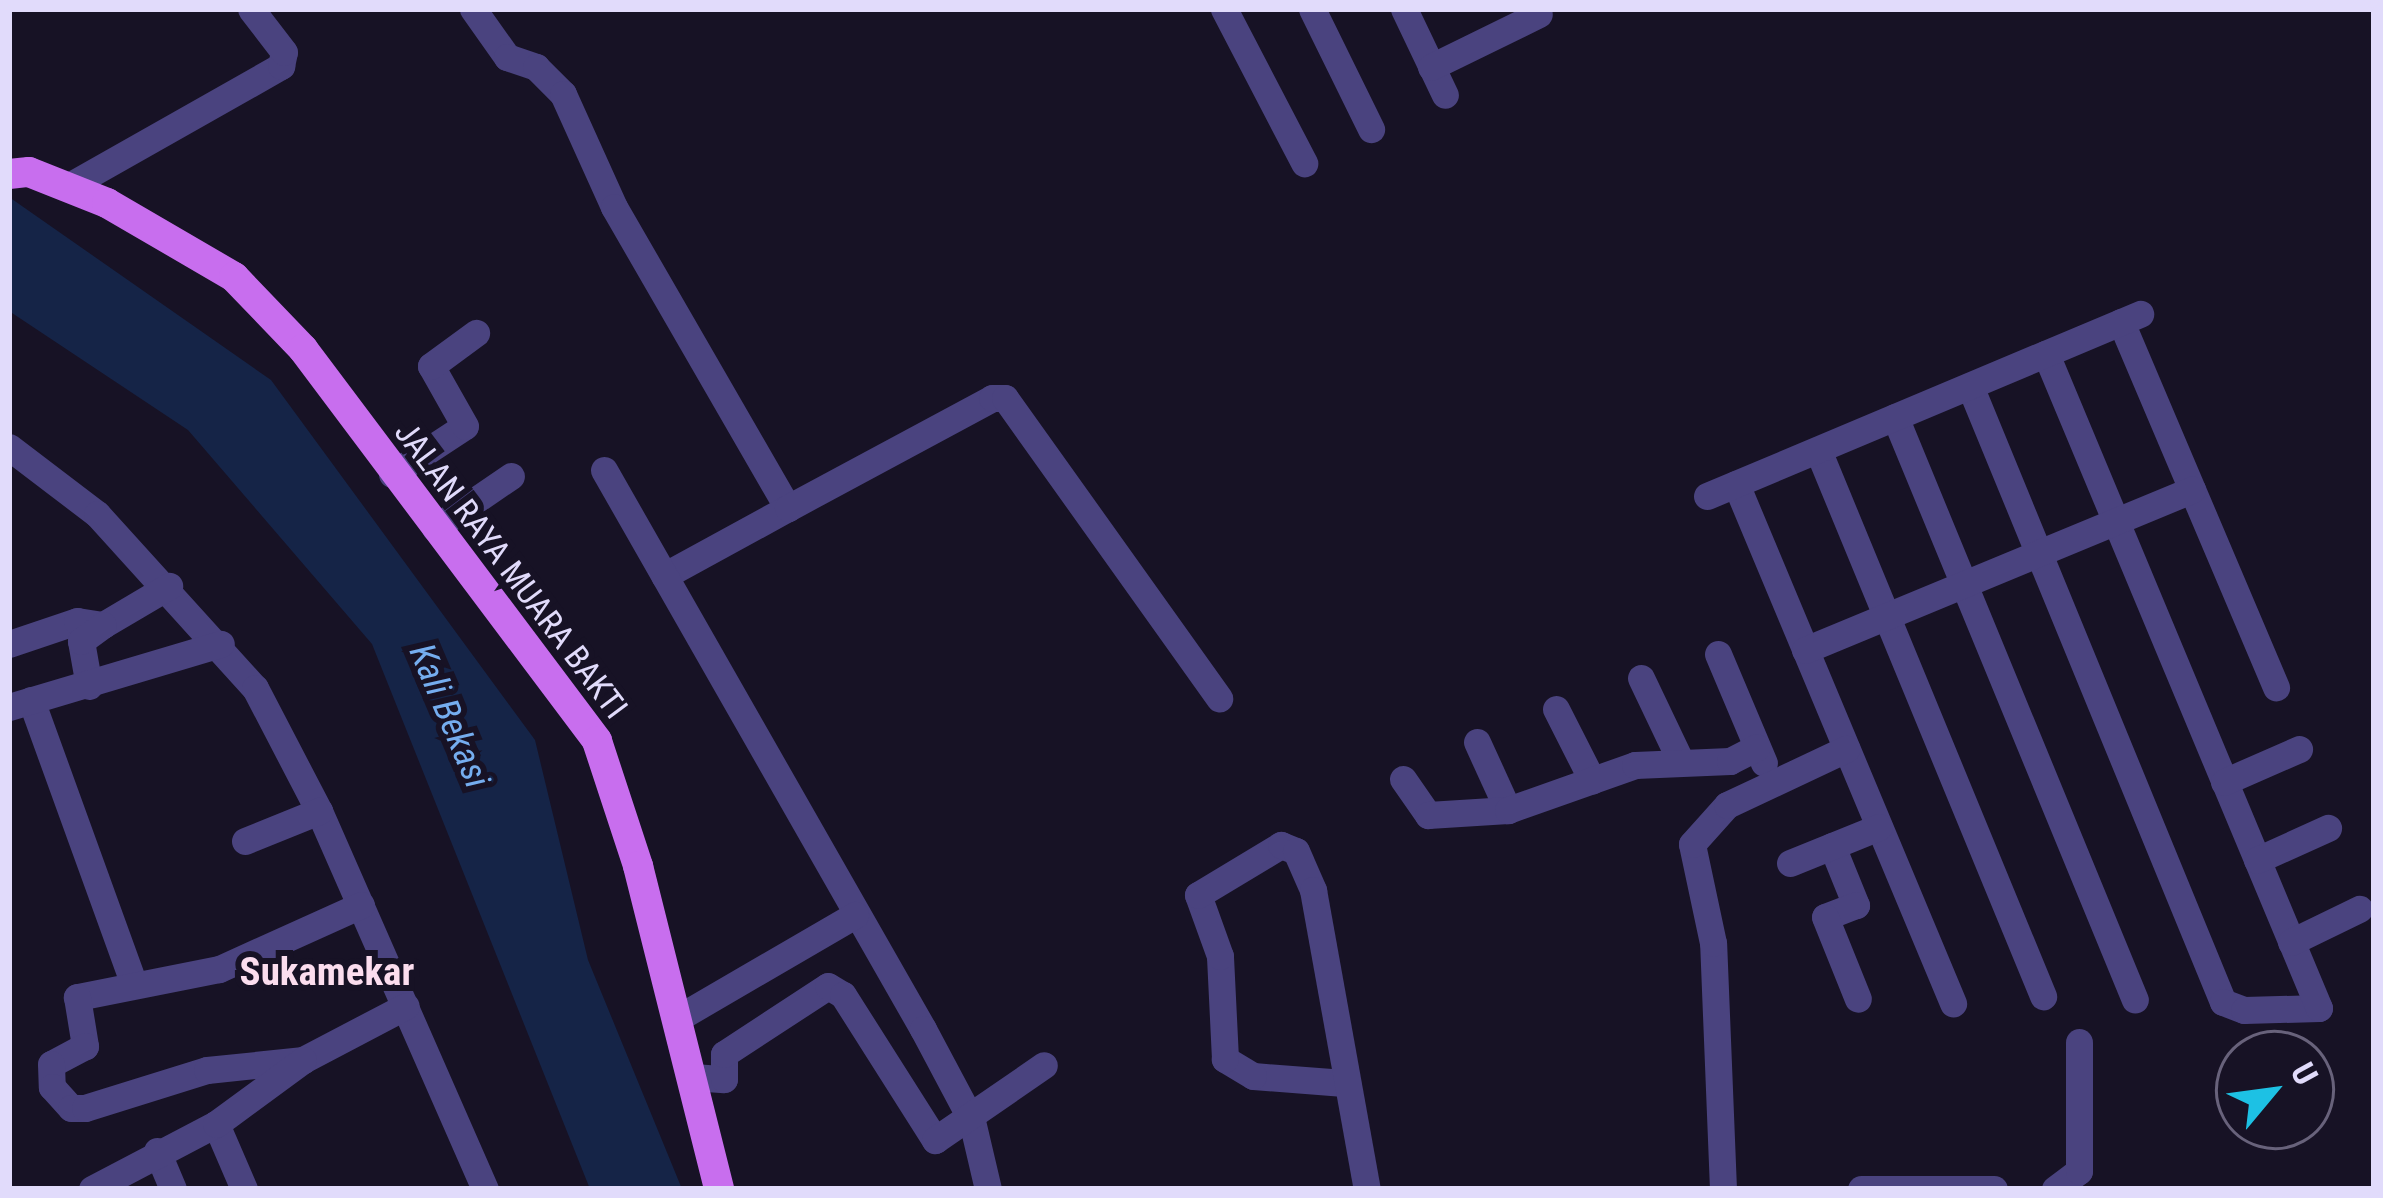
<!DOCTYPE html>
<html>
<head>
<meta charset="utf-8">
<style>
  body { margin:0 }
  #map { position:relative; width:2383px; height:1198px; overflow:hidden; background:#171225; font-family:"Roboto Condensed",sans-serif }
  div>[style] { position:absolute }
  .water>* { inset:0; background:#152447 }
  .minor>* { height:27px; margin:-13.5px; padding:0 13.5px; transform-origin:13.5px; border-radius:13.5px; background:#4a437f }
  .major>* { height:30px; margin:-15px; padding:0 15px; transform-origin:15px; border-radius:15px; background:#c86eee }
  span { translate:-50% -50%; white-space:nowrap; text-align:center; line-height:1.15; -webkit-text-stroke:12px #171225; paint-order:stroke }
  .street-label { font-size:33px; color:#e1dbfb }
  .water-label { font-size:36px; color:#75adef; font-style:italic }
  .quarter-label { font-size:39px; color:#fbddee; font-weight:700 }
  .frame { position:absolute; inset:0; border:12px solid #e1dbfb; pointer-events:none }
  .north { position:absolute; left:2215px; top:1030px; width:120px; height:120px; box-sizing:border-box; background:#171225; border:3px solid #68627b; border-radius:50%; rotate:61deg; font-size:33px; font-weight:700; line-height:48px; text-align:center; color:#e1dbfb }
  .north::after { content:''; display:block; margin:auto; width:42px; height:54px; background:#1dc1e4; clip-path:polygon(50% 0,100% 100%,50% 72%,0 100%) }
</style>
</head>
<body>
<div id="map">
  <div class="water">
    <i style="clip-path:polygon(9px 197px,271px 380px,535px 740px,588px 960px,682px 1189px,590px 1189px,372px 644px,188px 430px,9px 311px)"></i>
  </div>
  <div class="minor">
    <i style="left:473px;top:9px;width:59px;rotate:54.7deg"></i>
    <i style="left:507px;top:57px;width:31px;rotate:19deg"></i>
    <i style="left:536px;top:67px;width:38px;rotate:45deg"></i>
    <i style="left:563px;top:94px;width:124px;rotate:65.7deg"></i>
    <i style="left:614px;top:207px;width:348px;rotate:60deg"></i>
    <i style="left:788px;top:508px;width:141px;rotate:151.3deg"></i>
    <i style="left:1224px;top:9px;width:174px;rotate:62.5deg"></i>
    <i style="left:1312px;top:9px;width:134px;rotate:63.8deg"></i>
    <i style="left:1404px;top:9px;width:95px;rotate:64.5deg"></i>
    <i style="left:1431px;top:67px;width:120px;rotate:-26.1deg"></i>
    <i style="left:69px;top:186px;width:244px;rotate:-29.5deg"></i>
    <i style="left:281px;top:66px;width:14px;rotate:-78deg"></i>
    <i style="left:284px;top:52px;width:54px;rotate:-127.5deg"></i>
    <i style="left:2121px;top:322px;width:397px;rotate:67deg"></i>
    <i style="left:1970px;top:386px;width:666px;rotate:67.67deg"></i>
    <i style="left:2223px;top:1002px;width:22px;rotate:21deg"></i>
    <i style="left:2244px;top:1010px;width:75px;rotate:-1.5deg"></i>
    <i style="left:2319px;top:1008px;width:709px;rotate:-112.66deg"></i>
    <i style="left:1895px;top:417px;width:630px;rotate:67.62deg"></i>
    <i style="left:9px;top:447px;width:111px;rotate:37.3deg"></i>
    <i style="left:97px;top:514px;width:235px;rotate:47.8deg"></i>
    <i style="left:255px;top:688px;width:139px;rotate:62.5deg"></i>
    <i style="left:319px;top:811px;width:413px;rotate:66.3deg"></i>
    <i style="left:1818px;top:450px;width:591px;rotate:67.6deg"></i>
    <i style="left:604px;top:470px;width:644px;rotate:60.29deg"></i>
    <i style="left:923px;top:1029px;width:104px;rotate:62deg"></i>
    <i style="left:972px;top:1121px;width:70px;rotate:76.8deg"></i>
    <i style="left:392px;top:474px;width:87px;rotate:-33.3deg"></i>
    <i style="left:465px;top:426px;width:69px;rotate:-119.5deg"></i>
    <i style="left:431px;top:366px;width:56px;rotate:-36.3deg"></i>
    <i style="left:1736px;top:484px;width:563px;rotate:67.31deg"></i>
    <i style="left:1707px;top:496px;width:470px;rotate:-22.8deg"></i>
    <i style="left:788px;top:508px;width:232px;rotate:-28.3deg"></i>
    <i style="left:992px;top:398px;width:13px"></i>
    <i style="left:1005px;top:398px;width:369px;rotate:54.5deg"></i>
    <i style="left:435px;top:528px;width:92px;rotate:-34.4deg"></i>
    <i style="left:9px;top:644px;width:72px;rotate:-18.7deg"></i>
    <i style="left:77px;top:621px;width:26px;rotate:9deg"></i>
    <i style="left:103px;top:625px;width:77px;rotate:-30.6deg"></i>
    <i style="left:1805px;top:650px;width:419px;rotate:-22.5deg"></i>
    <i style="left:1718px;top:654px;width:118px;rotate:67.1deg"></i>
    <i style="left:1641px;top:678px;width:93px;rotate:64.5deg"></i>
    <i style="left:89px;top:686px;width:46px;rotate:-100.1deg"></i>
    <i style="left:81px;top:641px;width:27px;rotate:-36deg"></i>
    <i style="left:31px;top:700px;width:300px;rotate:70.1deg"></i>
    <i style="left:9px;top:707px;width:221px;rotate:-16.6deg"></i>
    <i style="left:1556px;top:709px;width:80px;rotate:63.1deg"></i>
    <i style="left:1477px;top:742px;width:75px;rotate:65.5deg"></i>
    <i style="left:1403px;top:779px;width:44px;rotate:55.2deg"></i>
    <i style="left:1428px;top:815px;width:80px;rotate:-3.6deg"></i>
    <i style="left:1508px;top:810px;width:135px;rotate:-19.5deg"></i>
    <i style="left:1635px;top:765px;width:95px;rotate:-2.4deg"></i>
    <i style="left:1730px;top:761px;width:30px;rotate:-27deg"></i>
    <i style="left:2224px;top:782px;width:82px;rotate:-23.7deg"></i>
    <i style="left:245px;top:841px;width:80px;rotate:-22.1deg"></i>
    <i style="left:1832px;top:846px;width:64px;rotate:67.9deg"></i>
    <i style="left:1856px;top:905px;width:33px;rotate:159deg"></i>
    <i style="left:1825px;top:917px;width:88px;rotate:68.1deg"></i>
    <i style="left:2257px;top:860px;width:78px;rotate:-24.3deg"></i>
    <i style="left:1790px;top:863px;width:96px;rotate:-22deg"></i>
    <i style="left:361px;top:905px;width:156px;rotate:155.7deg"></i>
    <i style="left:219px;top:969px;width:145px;rotate:168.8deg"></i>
    <i style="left:77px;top:997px;width:50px;rotate:80.7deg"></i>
    <i style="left:85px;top:1046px;width:38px;rotate:152deg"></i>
    <i style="left:51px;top:1064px;width:23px;rotate:88deg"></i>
    <i style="left:52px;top:1087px;width:28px;rotate:48deg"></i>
    <i style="left:71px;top:1108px;width:14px"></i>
    <i style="left:85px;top:1108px;width:128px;rotate:-17.3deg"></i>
    <i style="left:207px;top:1070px;width:97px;rotate:-5.9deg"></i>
    <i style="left:303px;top:1060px;width:116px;rotate:-27.7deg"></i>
    <i style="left:2291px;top:942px;width:76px;rotate:-25.9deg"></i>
    <i style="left:678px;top:1018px;width:205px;rotate:-30.2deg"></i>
    <i style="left:693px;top:1077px;width:31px;rotate:4deg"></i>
    <i style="left:724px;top:1079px;width:25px;rotate:-90deg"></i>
    <i style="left:724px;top:1054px;width:124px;rotate:-33.2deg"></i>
    <i style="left:828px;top:986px;width:17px;rotate:31deg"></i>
    <i style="left:843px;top:995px;width:172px;rotate:57.6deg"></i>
    <i style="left:935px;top:1140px;width:132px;rotate:-34.5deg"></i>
    <i style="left:1344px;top:1083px;width:91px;rotate:-175.6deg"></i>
    <i style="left:1253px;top:1076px;width:33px;rotate:-149deg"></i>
    <i style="left:1225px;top:1059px;width:103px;rotate:-92.8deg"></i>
    <i style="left:1220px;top:956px;width:65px;rotate:-109.8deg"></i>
    <i style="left:1198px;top:895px;width:97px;rotate:-31.1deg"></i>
    <i style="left:1281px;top:845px;width:16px;rotate:22deg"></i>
    <i style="left:1296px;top:851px;width:43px;rotate:66.4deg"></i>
    <i style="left:1313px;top:890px;width:304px;rotate:79.8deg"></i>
    <i style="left:216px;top:1124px;width:71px;rotate:66.7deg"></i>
    <i style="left:157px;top:1151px;width:41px;rotate:67.2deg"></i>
    <i style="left:92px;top:1189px;width:140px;rotate:-27.7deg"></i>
    <i style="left:216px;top:1124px;width:108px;rotate:-36.3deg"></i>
    <i style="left:1723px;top:1189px;width:246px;rotate:-92.3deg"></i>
    <i style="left:1713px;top:943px;width:101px;rotate:-102deg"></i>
    <i style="left:1692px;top:844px;width:52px;rotate:-48.1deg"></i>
    <i style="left:1727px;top:805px;width:132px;rotate:-25.2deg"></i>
    <i style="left:1861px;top:1189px;width:133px"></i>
    <i style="left:2055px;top:1189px;width:30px;rotate:-37deg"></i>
    <i style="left:2079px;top:1171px;width:129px;rotate:-90deg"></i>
  </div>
  <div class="major">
    <i style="left:9px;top:174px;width:20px;rotate:-6deg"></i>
    <i style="left:29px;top:172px;width:84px;rotate:21.7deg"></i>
    <i style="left:107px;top:203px;width:147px;rotate:30.2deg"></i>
    <i style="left:234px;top:277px;width:100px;rotate:46.2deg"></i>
    <i style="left:303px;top:349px;width:490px;rotate:53.1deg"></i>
    <i style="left:597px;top:741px;width:132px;rotate:71.8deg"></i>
    <i style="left:638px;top:866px;width:333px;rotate:75.9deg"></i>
  </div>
  <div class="street-label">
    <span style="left:511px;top:570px;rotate:53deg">JALAN RAYA MUARA BAKTI</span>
  </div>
  <div class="water-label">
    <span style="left:449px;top:716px;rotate:67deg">Kali Bekasi</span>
  </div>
  <div class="quarter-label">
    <span style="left:327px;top:972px">Sukamekar</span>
  </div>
  <div class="frame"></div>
  <div class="north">U</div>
</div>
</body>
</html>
